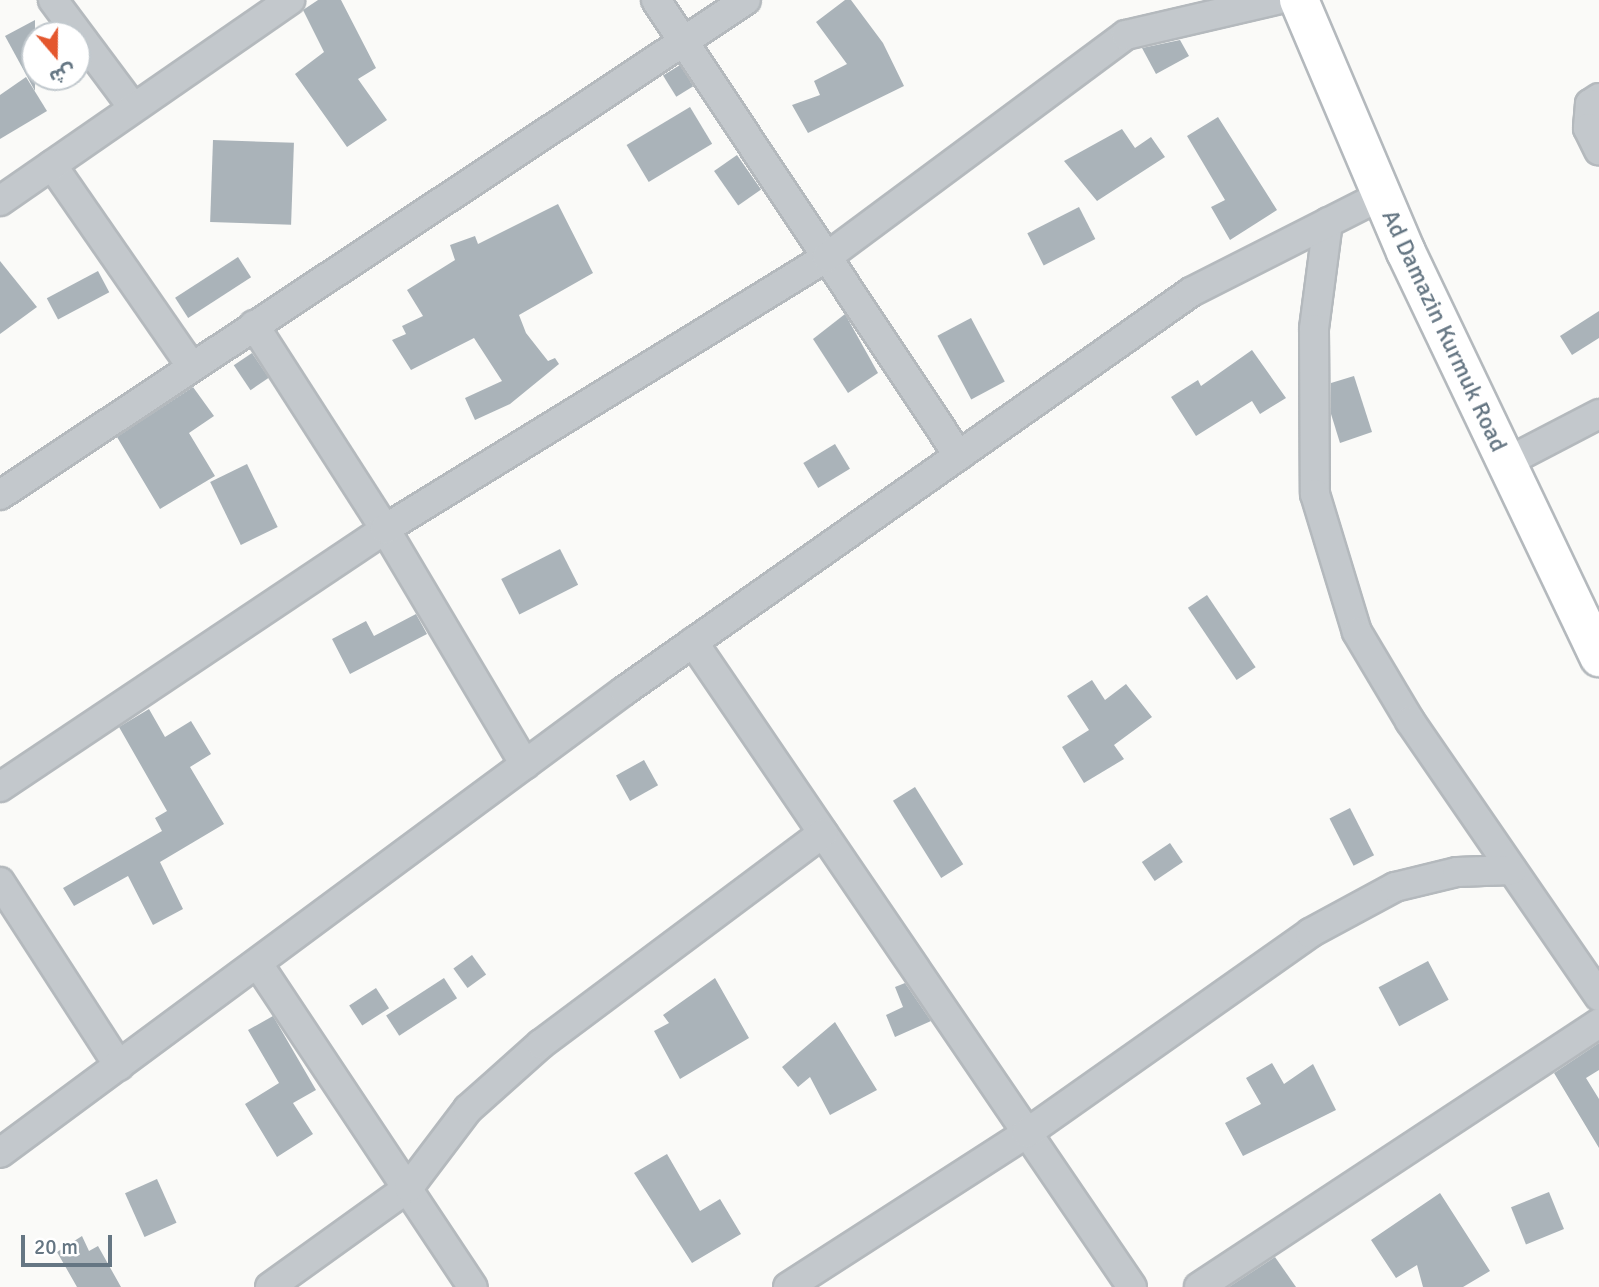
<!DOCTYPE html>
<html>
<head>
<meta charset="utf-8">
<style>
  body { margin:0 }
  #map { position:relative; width:1599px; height:1287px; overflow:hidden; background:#fafaf8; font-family:Signika,"Noto Sans Arabic",sans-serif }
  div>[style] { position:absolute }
  .building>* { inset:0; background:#aab3b9; transform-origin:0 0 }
  .roads { filter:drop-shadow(2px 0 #b4b9bd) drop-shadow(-2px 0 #b4b9bd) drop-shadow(0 2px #b4b9bd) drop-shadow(0 -2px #b4b9bd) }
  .minor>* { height:28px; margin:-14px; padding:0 14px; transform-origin:14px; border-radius:14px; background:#c3c8cc }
  .trunk>* { height:38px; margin:-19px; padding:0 19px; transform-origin:19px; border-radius:19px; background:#fff }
  span { translate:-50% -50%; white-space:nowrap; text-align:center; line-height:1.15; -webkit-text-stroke:7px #fff; paint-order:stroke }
  .street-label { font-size:24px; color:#657683 }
  .north { position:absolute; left:21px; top:21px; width:70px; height:70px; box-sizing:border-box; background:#fff; border:2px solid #c1c8cd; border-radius:50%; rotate:160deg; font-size:19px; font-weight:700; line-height:28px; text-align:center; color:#657683 }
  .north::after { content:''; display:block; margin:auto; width:24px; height:32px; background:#e4572e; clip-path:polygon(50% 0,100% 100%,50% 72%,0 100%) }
  .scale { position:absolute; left:21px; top:1235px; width:91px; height:32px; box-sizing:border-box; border:4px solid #657683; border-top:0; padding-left:9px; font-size:21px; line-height:24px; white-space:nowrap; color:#657683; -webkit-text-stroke:5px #fff; paint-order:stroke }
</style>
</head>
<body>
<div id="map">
  <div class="building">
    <i style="clip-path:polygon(318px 0,341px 0,376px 68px,358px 79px,387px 120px,347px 147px,295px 74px,324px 52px,303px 10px)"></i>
    <i style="clip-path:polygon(845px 0,851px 0,883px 43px,904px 86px,808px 133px,792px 105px,820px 95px,814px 81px,847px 64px,816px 22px)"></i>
    <i style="clip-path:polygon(35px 20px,35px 91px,5px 36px)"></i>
    <i style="clip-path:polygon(1180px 40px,1189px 56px,1156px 74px,1142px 48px)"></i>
    <i style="left:680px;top:65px;width:25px;height:20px;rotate:58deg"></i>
    <i style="clip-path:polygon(26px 77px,47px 111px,0 139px,0 95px)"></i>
    <i style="left:690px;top:107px;width:43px;height:74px;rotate:59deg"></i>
    <i style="clip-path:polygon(1218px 117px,1277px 210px,1230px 240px,1211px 207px,1225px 200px,1187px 136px)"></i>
    <i style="clip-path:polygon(1122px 129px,1135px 148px,1151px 137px,1165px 157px,1097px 201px,1064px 161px)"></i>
    <i style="left:213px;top:140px;width:81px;height:82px;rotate:2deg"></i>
    <i style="left:737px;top:155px;width:42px;height:28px;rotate:55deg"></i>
    <i style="clip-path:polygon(558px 204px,593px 273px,519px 315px,526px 333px,548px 361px,555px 358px,559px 364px,510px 404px,475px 420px,465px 398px,502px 381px,474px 338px,411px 370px,392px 340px,406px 334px,402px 326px,423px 316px,407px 290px,455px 260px,450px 245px,475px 236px,478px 244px)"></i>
    <i style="left:1079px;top:207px;width:36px;height:58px;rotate:63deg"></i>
    <i style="left:238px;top:257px;width:24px;height:75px;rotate:57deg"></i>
    <i style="clip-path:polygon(0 261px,37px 307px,0 334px)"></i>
    <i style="left:98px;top:271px;width:24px;height:58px;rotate:62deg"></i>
    <i style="clip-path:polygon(1599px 311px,1599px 338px,1572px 355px,1560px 336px)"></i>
    <i style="clip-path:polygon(845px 314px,878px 373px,848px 393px,813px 339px)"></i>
    <i style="left:971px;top:318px;width:72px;height:38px;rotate:62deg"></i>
    <i style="clip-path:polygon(1252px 350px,1286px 398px,1260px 414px,1252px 401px,1196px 436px,1171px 397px,1198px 380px,1201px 386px)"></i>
    <i style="left:252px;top:353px;width:30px;height:22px;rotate:56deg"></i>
    <i style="clip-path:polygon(1354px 376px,1372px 432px,1340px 443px,1331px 414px,1331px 383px)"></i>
    <i style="clip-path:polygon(193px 387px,214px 416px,189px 433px,215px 476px,160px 509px,117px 437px)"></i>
    <i style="left:835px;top:444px;width:29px;height:37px;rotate:59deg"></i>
    <i style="left:247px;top:464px;width:70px;height:41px;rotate:64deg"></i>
    <i style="left:560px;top:549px;width:40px;height:66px;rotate:63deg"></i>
    <i style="left:1207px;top:595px;width:87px;height:23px;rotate:56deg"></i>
    <i style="clip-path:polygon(416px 614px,427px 634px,350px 674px,332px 639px,366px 621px,374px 636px)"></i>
    <i style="clip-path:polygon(1092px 680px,1105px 700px,1126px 684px,1152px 717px,1114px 745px,1124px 759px,1084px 783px,1062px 747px,1089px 730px,1067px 696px)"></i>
    <i style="clip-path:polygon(149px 709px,165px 737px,191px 721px,211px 754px,190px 767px,224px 824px,160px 862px,183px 909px,153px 925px,128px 876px,74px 906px,63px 888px,162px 831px,155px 818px,167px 811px,119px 727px)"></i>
    <i style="left:644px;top:760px;width:29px;height:32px;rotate:61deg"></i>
    <i style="left:915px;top:787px;width:91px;height:26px;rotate:58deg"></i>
    <i style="left:1350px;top:808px;width:53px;height:23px;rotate:63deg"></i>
    <i style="left:1170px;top:843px;width:23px;height:34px;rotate:56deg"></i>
    <i style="left:472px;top:955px;width:24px;height:23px;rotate:54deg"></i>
    <i style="left:1428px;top:961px;width:44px;height:56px;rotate:62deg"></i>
    <i style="left:444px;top:978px;width:24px;height:69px;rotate:57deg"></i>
    <i style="clip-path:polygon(715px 978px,749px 1038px,680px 1079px,654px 1031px,669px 1023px,663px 1015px)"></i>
    <i style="clip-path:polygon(905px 983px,931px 1021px,895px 1037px,886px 1015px,903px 1007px,895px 987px)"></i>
    <i style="left:376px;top:988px;width:24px;height:32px;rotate:57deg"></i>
    <i style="clip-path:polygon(273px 1016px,316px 1090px,293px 1103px,313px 1134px,277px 1157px,245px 1104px,279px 1083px,248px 1030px)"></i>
    <i style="clip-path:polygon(835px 1022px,877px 1090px,830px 1115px,810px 1077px,798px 1087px,782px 1067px)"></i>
    <i style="clip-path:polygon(1599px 1043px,1599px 1070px,1586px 1078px,1599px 1099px,1599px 1148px,1554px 1073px)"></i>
    <i style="clip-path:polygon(1272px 1063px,1284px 1084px,1313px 1064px,1336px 1110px,1243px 1156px,1225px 1123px,1261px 1104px,1246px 1078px)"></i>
    <i style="clip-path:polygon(667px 1154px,700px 1211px,720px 1199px,741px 1234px,692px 1263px,634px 1173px)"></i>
    <i style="left:157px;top:1179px;width:48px;height:35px;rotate:66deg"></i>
    <i style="left:1549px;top:1192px;width:40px;height:41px;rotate:68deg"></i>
    <i style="clip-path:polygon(1440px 1193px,1490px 1271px,1463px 1287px,1423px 1287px,1417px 1265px,1396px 1278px,1371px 1240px)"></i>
    <i style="clip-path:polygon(82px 1236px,89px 1251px,98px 1246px,121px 1287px,77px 1287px,57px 1252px)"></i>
    <i style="clip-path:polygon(1275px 1257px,1296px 1287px,1229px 1287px)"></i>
  </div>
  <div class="roads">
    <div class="minor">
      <i style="left:53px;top:0;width:132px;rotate:53.3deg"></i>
      <i style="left:656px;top:0;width:547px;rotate:56.4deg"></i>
      <i style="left:1599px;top:98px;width:11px;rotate:146deg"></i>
      <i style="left:1590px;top:104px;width:24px;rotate:95deg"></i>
      <i style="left:1588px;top:128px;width:25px;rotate:64deg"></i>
      <i style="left:52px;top:165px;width:244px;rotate:55.3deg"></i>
      <i style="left:0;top:201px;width:353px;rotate:-34.7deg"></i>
      <i style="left:1328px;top:222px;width:108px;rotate:97.5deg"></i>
      <i style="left:1314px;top:329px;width:165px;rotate:89.7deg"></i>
      <i style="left:1315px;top:494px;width:144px;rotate:73.1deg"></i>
      <i style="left:1357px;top:632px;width:104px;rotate:59.2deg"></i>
      <i style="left:1410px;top:721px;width:334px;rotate:55.5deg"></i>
      <i style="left:254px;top:325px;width:242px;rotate:57.3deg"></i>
      <i style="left:385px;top:529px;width:274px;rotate:59.3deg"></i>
      <i style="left:1505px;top:463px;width:106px;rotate:-27.5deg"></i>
      <i style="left:0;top:495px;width:895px;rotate:-33.57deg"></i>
      <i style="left:693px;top:642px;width:780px;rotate:55.76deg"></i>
      <i style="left:0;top:787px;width:463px;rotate:-33.8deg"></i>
      <i style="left:385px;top:529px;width:519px;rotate:-31.61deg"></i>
      <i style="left:827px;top:257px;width:372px;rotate:-36.6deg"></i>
      <i style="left:1126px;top:35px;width:154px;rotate:-13.1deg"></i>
      <i style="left:0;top:882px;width:219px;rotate:57.1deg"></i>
      <i style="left:258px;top:964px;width:388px;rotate:56.4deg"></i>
      <i style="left:0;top:1153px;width:776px;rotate:-36.52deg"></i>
      <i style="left:624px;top:691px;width:693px;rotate:-35.13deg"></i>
      <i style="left:1191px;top:292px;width:214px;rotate:-26.9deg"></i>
      <i style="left:270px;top:1287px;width:171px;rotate:-35.7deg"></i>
      <i style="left:409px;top:1187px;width:98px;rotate:-52.9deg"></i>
      <i style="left:468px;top:1109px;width:98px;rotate:-41.7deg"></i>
      <i style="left:541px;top:1044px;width:352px;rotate:-36.8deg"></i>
      <i style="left:788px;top:1287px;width:284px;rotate:-32.8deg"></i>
      <i style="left:1027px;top:1133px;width:347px;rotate:-35.2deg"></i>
      <i style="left:1310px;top:933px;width:97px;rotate:-28.4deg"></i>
      <i style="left:1395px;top:887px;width:64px;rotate:-13.6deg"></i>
      <i style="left:1457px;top:872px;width:55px;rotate:-2.1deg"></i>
      <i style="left:1199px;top:1287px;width:479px;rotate:-33.4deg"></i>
    </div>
    <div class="trunk">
      <i style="left:1299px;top:0;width:274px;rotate:67deg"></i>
      <i style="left:1406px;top:252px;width:449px;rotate:64.5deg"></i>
    </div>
  </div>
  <div class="street-label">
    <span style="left:1444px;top:331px;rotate:65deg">Ad Damazin Kurmuk Road</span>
  </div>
  <div class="north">ش</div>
  <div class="scale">20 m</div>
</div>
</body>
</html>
